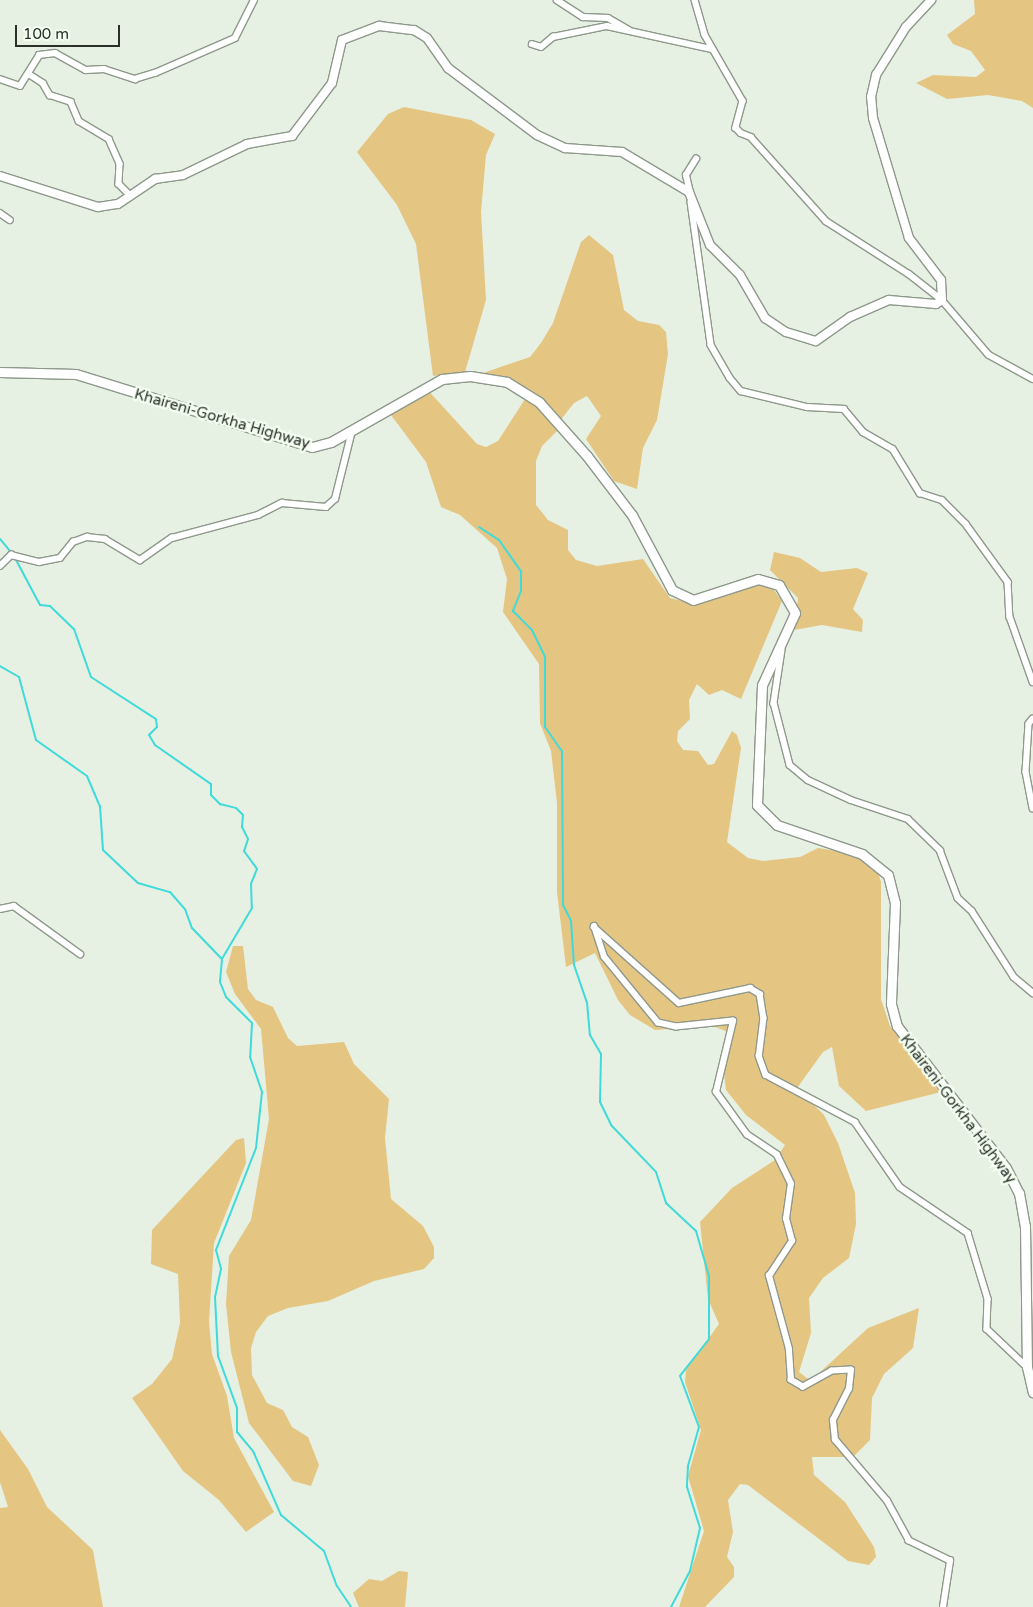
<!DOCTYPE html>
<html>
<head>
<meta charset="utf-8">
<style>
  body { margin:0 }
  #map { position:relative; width:1033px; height:1607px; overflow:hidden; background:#e6f1e3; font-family:"Varela Round",sans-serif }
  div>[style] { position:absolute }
  .green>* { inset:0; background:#e5c582 }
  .stream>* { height:2px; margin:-1px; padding:0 1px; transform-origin:1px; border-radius:1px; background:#3fdad9 }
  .roads { filter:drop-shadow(1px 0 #8e988b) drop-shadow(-1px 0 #8e988b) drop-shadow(0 1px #8e988b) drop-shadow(0 -1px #8e988b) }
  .street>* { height:5.5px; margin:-2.75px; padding:0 2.75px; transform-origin:2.75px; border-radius:2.75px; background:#fff }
  .secondary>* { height:8px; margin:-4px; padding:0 4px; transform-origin:4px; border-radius:4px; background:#fff }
  .primary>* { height:9px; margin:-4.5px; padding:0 4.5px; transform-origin:4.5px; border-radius:4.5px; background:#fff }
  span { translate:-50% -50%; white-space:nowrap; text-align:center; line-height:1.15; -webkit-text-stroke:5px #f3fff0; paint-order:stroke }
  .street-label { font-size:15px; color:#2b2f2a }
  .scale { position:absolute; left:15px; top:25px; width:105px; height:22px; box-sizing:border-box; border:2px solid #2b2f2a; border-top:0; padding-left:6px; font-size:15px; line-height:18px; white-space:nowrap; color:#2b2f2a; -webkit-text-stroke:4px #f3fff0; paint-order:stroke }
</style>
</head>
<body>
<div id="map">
  <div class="green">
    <i style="clip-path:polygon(974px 0,1033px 0,1033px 108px,1022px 101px,988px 95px,947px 99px,916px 83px,933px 75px,976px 77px,985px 70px,971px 51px,953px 44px,947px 35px,975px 14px)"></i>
    <i style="clip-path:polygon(404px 107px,471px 120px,495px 134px,486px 155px,481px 212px,486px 300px,465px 372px,433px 376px,416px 244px,397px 205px,357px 152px,388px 114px)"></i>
    <i style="clip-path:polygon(589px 235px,613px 255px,624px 310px,638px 321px,659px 325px,666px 332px,668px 354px,657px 420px,643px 448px,637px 489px,614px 481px,586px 439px,601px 416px,587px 396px,574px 403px,559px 422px,532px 391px,511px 379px,483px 373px,530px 357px,541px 343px,553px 323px,581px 242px)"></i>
    <i style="clip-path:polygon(425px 387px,477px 444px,486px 447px,498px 441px,527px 396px,559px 429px,542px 446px,536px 461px,536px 505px,548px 520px,568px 530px,568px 550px,576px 560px,597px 566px,643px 559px,670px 598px,694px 604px,758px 583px,771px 586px,782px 601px,741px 699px,722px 690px,709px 695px,697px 684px,689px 700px,690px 719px,678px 731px,677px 741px,683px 750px,698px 751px,708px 765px,714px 764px,732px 731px,737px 735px,741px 748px,727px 842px,748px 858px,763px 861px,800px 857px,818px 848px,862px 855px,876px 866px,881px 882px,881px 999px,890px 1026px,941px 1092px,866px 1111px,839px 1086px,832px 1047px,823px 1052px,797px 1088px,824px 1115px,838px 1143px,855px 1193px,856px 1224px,849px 1258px,823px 1278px,809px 1298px,811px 1333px,799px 1372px,808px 1379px,816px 1376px,868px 1328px,919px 1308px,913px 1348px,884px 1374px,872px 1398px,870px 1440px,853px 1457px,812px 1457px,814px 1475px,845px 1502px,874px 1547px,876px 1557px,869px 1565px,848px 1561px,748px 1485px,740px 1484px,728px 1500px,733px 1532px,727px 1557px,734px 1567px,734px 1577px,705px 1607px,679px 1607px,704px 1531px,688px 1476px,701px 1430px,685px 1382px,686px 1370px,719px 1324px,708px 1299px,700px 1222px,732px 1188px,775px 1160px,785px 1145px,746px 1115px,726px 1090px,723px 1065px,728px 1032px,713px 1026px,655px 1030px,630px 1015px,618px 1000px,595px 953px,566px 967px,557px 892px,557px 803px,551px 751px,540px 723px,539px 664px,503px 612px,507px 579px,497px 548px,460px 515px,441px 507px,426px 462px,388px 411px)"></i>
    <i style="clip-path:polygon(774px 552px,800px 558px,821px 572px,857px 568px,868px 573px,853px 609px,863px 620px,862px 632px,822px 625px,794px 630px,798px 598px,770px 570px)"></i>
    <i style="clip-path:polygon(233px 946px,243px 946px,248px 989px,256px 1000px,273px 1007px,288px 1038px,297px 1046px,344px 1042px,354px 1064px,389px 1099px,385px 1138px,391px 1199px,423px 1226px,434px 1247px,434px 1258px,424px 1269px,374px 1281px,328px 1301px,288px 1308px,268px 1316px,256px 1332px,251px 1348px,252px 1375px,267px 1403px,283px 1410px,292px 1427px,308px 1437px,319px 1465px,311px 1486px,293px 1481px,249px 1423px,231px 1352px,226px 1304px,229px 1256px,251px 1220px,269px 1119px,261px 1029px,235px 994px,226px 972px)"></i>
    <i style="clip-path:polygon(244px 1138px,246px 1163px,214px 1243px,209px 1322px,212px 1354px,227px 1396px,234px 1438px,274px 1512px,246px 1532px,219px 1500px,183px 1471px,132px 1398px,152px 1384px,172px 1359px,180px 1323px,178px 1274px,151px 1264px,152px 1230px,236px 1140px)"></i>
    <i style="clip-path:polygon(0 1430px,28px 1469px,47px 1507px,93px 1550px,103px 1607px,0 1607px,0 1508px,8px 1507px,0 1482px)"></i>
    <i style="clip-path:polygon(399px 1571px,408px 1572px,405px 1607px,359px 1607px,353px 1593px,369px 1579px,382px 1581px)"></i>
  </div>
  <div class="stream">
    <i style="left:479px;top:527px;width:24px;rotate:33deg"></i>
    <i style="left:499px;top:540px;width:39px;rotate:55deg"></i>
    <i style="left:521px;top:572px;width:19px;rotate:90deg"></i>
    <i style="left:521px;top:591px;width:22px;rotate:112deg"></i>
    <i style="left:513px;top:611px;width:27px;rotate:45deg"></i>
    <i style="left:532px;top:630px;width:30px;rotate:64deg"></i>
    <i style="left:545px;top:657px;width:70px;rotate:90deg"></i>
    <i style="left:545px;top:727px;width:29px;rotate:55deg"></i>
    <i style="left:562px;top:751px;width:154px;rotate:89.6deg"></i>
    <i style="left:563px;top:905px;width:18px;rotate:63deg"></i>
    <i style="left:571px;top:921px;width:44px;rotate:86.1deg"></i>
    <i style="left:574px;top:965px;width:39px;rotate:71deg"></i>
    <i style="left:587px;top:1002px;width:33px;rotate:85deg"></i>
    <i style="left:590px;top:1035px;width:22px;rotate:60deg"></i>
    <i style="left:601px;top:1054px;width:48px;rotate:91.2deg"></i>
    <i style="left:600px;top:1102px;width:25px;rotate:64deg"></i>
    <i style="left:611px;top:1125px;width:65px;rotate:46.2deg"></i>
    <i style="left:656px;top:1172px;width:33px;rotate:72deg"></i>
    <i style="left:666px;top:1203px;width:41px;rotate:43deg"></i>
    <i style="left:696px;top:1231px;width:47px;rotate:73.9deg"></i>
    <i style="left:709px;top:1276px;width:63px;rotate:90deg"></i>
    <i style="left:709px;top:1339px;width:47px;rotate:128.1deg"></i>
    <i style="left:680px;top:1376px;width:54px;rotate:69.6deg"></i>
    <i style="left:699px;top:1427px;width:41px;rotate:105.8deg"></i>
    <i style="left:688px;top:1466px;width:21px;rotate:93deg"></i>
    <i style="left:687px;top:1487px;width:43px;rotate:72.4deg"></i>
    <i style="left:700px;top:1528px;width:44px;rotate:103.1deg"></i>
    <i style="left:690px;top:1571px;width:41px;rotate:117.8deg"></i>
    <i style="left:0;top:539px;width:17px;rotate:50deg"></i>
    <i style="left:15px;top:558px;width:53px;rotate:62deg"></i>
    <i style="left:40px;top:605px;width:10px;rotate:6deg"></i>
    <i style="left:50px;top:606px;width:33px;rotate:44deg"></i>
    <i style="left:74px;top:629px;width:51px;rotate:70.5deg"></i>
    <i style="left:91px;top:677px;width:77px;rotate:32.9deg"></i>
    <i style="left:156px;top:719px;width:8px;rotate:83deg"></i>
    <i style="left:157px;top:727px;width:11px;rotate:135deg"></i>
    <i style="left:149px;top:735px;width:12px;rotate:59deg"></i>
    <i style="left:155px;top:745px;width:68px;rotate:34.9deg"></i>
    <i style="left:211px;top:784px;width:11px;rotate:90deg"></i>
    <i style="left:211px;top:795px;width:13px;rotate:45deg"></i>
    <i style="left:220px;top:804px;width:16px;rotate:14deg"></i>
    <i style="left:236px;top:808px;width:10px;rotate:45deg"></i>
    <i style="left:243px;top:815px;width:12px;rotate:95deg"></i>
    <i style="left:242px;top:827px;width:13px;rotate:63deg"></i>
    <i style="left:248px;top:839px;width:13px;rotate:108deg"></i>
    <i style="left:244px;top:851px;width:22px;rotate:54deg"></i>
    <i style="left:257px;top:869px;width:16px;rotate:112deg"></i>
    <i style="left:251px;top:884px;width:24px;rotate:88deg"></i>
    <i style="left:252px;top:908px;width:59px;rotate:120.5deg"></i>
    <i style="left:222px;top:959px;width:23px;rotate:95deg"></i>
    <i style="left:220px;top:982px;width:16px;rotate:68deg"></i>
    <i style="left:226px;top:997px;width:37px;rotate:45deg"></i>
    <i style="left:252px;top:1023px;width:34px;rotate:93deg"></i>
    <i style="left:250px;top:1057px;width:37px;rotate:71deg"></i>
    <i style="left:262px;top:1092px;width:56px;rotate:96.1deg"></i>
    <i style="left:256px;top:1148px;width:110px;rotate:111.4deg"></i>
    <i style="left:216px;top:1250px;width:20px;rotate:75deg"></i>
    <i style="left:221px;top:1269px;width:29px;rotate:102deg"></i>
    <i style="left:215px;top:1297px;width:59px;rotate:87.1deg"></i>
    <i style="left:218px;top:1356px;width:55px;rotate:69.9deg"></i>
    <i style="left:237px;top:1408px;width:24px;rotate:90deg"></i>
    <i style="left:237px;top:1432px;width:25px;rotate:50deg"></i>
    <i style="left:253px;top:1451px;width:70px;rotate:66.4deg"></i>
    <i style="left:281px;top:1515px;width:56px;rotate:39.9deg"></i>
    <i style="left:324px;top:1551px;width:37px;rotate:70deg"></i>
    <i style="left:337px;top:1586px;width:25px;rotate:56deg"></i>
    <i style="left:0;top:666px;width:22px;rotate:30deg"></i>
    <i style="left:19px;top:677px;width:65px;rotate:74.9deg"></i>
    <i style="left:36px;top:740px;width:62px;rotate:35.2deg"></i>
    <i style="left:87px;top:776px;width:33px;rotate:67deg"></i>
    <i style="left:100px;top:806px;width:44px;rotate:86.1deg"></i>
    <i style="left:103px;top:850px;width:48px;rotate:43.3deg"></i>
    <i style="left:138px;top:883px;width:33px;rotate:16deg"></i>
    <i style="left:170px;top:892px;width:23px;rotate:49deg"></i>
    <i style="left:185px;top:909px;width:20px;rotate:70deg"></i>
    <i style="left:192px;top:928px;width:42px;rotate:46deg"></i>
  </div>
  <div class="roads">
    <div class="street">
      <i style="left:557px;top:0;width:31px;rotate:33deg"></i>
      <i style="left:583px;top:17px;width:25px;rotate:2deg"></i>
      <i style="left:608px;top:18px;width:24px;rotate:30deg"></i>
      <i style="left:695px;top:0;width:36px;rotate:74deg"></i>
      <i style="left:705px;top:35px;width:76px;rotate:60.1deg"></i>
      <i style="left:743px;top:101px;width:28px;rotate:105deg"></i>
      <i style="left:736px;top:128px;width:7px;rotate:45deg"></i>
      <i style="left:741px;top:133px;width:11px;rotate:22deg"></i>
      <i style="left:751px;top:137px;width:113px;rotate:48.2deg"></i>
      <i style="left:826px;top:221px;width:98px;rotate:32.6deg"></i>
      <i style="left:909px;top:274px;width:42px;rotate:38.2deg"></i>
      <i style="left:942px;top:300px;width:72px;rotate:49.5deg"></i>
      <i style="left:989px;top:355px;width:50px;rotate:28.6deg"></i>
      <i style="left:532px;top:44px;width:9px;rotate:18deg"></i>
      <i style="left:541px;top:47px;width:16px;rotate:-40deg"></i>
      <i style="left:553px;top:37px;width:55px;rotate:-11.5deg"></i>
      <i style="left:607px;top:26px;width:107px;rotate:12.4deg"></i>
      <i style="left:29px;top:74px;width:17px;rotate:33deg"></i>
      <i style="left:43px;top:83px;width:14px;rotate:60deg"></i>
      <i style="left:50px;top:95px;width:22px;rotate:18deg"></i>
      <i style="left:71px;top:102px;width:21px;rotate:67deg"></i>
      <i style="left:79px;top:121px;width:35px;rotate:31deg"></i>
      <i style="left:109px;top:139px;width:27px;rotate:66deg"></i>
      <i style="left:120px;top:164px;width:20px;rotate:93deg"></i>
      <i style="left:119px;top:184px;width:17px;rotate:45deg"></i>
      <i style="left:0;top:79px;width:21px;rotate:19deg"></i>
      <i style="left:20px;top:86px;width:36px;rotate:-58deg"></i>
      <i style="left:39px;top:55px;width:16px;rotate:-7deg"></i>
      <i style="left:55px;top:53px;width:35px;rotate:29deg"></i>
      <i style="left:86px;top:70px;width:18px;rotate:-3deg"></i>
      <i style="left:104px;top:69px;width:33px;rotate:18deg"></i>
      <i style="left:135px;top:79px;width:21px;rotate:-17deg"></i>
      <i style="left:155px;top:73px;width:87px;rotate:-23.6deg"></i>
      <i style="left:235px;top:38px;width:42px;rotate:-63.4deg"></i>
      <i style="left:690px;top:193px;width:18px;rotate:-103deg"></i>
      <i style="left:686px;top:175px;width:19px;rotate:-58deg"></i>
      <i style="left:691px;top:202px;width:144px;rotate:82deg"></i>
      <i style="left:711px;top:345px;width:38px;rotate:60deg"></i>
      <i style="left:730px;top:378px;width:17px;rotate:50deg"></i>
      <i style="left:741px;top:391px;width:68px;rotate:13.6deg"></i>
      <i style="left:807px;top:407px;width:37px;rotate:3deg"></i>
      <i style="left:844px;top:409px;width:30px;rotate:50deg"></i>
      <i style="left:863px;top:432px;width:34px;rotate:30deg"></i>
      <i style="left:893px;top:449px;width:52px;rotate:58.5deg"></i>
      <i style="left:920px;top:493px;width:23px;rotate:18deg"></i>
      <i style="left:942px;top:500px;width:34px;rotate:45deg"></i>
      <i style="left:966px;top:524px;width:72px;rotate:54.1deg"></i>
      <i style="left:1008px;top:582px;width:35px;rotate:87deg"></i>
      <i style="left:1010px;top:617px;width:69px;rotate:70.5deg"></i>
      <i style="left:0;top:213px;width:12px;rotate:35deg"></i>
      <i style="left:0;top:566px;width:16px;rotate:-45deg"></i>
      <i style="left:11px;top:555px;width:29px;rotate:14deg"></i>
      <i style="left:39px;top:562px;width:21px;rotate:-11deg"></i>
      <i style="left:60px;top:558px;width:21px;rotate:-51deg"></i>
      <i style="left:73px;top:542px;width:15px;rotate:-20deg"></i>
      <i style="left:87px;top:537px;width:18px;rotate:6deg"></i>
      <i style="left:105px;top:539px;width:41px;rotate:31deg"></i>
      <i style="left:140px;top:560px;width:39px;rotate:-35deg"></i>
      <i style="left:172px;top:538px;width:89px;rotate:-15deg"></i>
      <i style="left:258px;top:515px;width:27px;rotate:-27deg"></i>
      <i style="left:282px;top:503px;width:44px;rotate:5.2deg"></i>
      <i style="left:326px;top:507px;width:12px;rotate:-42deg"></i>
      <i style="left:335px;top:499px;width:70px;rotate:-76deg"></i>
      <i style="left:782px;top:650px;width:54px;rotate:98.6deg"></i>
      <i style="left:774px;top:703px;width:64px;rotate:75.5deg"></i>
      <i style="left:790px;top:765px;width:23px;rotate:40deg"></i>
      <i style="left:808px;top:780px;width:47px;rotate:24.9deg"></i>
      <i style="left:851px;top:800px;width:60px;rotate:18.4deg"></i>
      <i style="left:908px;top:819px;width:45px;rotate:44.1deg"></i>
      <i style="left:940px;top:850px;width:51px;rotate:69.4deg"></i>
      <i style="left:958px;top:898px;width:19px;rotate:43deg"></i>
      <i style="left:972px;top:911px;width:78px;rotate:57.5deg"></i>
      <i style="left:1014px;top:977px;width:25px;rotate:40deg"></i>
      <i style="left:1033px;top:719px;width:6px;rotate:129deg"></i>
      <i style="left:1029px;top:724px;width:48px;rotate:93.6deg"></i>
      <i style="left:1026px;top:772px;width:37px;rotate:79deg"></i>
      <i style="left:0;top:909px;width:14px;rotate:-12deg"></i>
      <i style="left:14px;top:906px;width:82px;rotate:36deg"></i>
      <i style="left:943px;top:1607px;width:47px;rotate:-81.3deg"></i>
      <i style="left:950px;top:1561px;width:46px;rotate:-154deg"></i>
      <i style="left:909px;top:1541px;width:46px;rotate:-118.8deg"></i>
      <i style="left:887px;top:1501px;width:80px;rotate:-130.4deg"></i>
      <i style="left:835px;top:1440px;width:20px;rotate:-96deg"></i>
      <i style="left:833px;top:1420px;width:35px;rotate:-63deg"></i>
      <i style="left:849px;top:1389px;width:19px;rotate:-84deg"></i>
      <i style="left:851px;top:1370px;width:19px;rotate:177deg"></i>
      <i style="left:832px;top:1371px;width:33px;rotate:151deg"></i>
      <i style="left:803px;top:1387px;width:14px;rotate:-150deg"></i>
      <i style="left:791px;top:1380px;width:31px;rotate:-94deg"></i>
      <i style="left:789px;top:1349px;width:76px;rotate:-105.3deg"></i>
      <i style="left:769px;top:1276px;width:42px;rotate:-56.7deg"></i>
      <i style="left:792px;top:1241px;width:23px;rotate:-105deg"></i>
      <i style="left:786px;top:1219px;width:35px;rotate:-82deg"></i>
      <i style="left:791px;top:1184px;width:32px;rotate:-116deg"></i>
      <i style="left:777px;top:1155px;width:36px;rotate:-146deg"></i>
      <i style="left:747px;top:1135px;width:53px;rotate:-125.8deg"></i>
      <i style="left:716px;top:1092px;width:73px;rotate:-76.5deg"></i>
      <i style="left:733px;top:1021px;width:57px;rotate:174deg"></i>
      <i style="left:676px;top:1027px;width:18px;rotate:-167deg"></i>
      <i style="left:658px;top:1023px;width:85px;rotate:-129.3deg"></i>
      <i style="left:604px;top:957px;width:32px;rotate:-108deg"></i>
      <i style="left:594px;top:927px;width:114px;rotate:41.8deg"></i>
      <i style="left:679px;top:1003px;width:73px;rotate:-11.9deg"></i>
      <i style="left:750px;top:988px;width:12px;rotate:31deg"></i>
      <i style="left:760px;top:994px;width:24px;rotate:81deg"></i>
      <i style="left:764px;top:1018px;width:38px;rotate:97deg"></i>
      <i style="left:759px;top:1056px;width:20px;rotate:70deg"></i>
      <i style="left:766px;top:1075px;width:101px;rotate:27.8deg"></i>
      <i style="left:855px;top:1122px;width:79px;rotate:55.3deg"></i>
      <i style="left:900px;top:1187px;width:82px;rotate:34.1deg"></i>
      <i style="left:968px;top:1233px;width:69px;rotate:73.1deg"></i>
      <i style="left:988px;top:1299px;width:30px;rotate:92deg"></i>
      <i style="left:987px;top:1329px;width:55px;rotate:43.5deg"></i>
    </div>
    <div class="secondary">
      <i style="left:0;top:176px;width:103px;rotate:17.6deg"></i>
      <i style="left:98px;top:207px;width:20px;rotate:-9deg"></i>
      <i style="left:118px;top:204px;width:45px;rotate:-34deg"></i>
      <i style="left:155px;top:179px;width:28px;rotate:-8deg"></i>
      <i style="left:183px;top:175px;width:71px;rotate:-25.8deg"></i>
      <i style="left:247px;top:144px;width:46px;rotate:-10.1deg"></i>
      <i style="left:292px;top:136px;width:66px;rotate:-53deg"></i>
      <i style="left:332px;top:83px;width:44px;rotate:-76.9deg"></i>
      <i style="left:342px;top:40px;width:40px;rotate:-21deg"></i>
      <i style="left:379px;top:26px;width:35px;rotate:7deg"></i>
      <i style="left:414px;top:30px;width:15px;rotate:32deg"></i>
      <i style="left:427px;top:38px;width:37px;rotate:55deg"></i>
      <i style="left:448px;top:68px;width:111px;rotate:37deg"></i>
      <i style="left:537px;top:135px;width:31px;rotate:25deg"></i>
      <i style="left:565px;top:148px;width:57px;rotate:4deg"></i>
      <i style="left:622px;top:152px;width:78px;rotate:30.8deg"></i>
      <i style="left:689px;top:192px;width:57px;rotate:68.4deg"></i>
      <i style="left:710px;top:245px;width:42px;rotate:45deg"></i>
      <i style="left:740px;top:275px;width:50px;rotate:59.8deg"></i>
      <i style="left:765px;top:318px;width:25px;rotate:34deg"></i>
      <i style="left:786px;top:332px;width:31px;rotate:17deg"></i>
      <i style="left:816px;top:341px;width:42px;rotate:-35.2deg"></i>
      <i style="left:850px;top:317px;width:43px;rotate:-23.6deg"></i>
      <i style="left:889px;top:300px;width:47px;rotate:4.9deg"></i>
      <i style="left:936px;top:304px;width:7px;rotate:-34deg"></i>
      <i style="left:942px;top:300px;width:20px;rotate:-93deg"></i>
      <i style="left:941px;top:280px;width:53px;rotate:-127.3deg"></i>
      <i style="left:909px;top:238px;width:125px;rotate:-106.7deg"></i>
      <i style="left:873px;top:118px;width:21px;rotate:-95deg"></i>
      <i style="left:871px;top:97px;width:23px;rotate:-77deg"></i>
      <i style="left:876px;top:75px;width:57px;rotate:-58deg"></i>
      <i style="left:906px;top:27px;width:37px;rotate:-47deg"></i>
    </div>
    <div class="primary">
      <i style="left:0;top:372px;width:76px;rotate:1.5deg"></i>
      <i style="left:76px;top:374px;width:247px;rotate:17.2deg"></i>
      <i style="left:312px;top:447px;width:20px;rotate:-15deg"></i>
      <i style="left:331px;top:442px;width:128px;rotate:-29.6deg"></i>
      <i style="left:442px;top:379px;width:28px;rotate:-6deg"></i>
      <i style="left:470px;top:376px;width:37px;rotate:9deg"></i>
      <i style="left:507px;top:382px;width:38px;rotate:32deg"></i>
      <i style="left:539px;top:402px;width:72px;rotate:48.4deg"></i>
      <i style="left:587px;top:456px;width:74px;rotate:52.7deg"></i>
      <i style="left:632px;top:515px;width:85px;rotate:61.9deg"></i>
      <i style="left:672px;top:590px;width:23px;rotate:25deg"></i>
      <i style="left:693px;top:600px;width:68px;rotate:-17.9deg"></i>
      <i style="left:758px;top:579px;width:22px;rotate:16deg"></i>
      <i style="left:779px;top:585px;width:32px;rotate:60deg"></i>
      <i style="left:795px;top:613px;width:79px;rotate:114.6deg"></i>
      <i style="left:762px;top:685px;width:120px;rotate:92.4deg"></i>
      <i style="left:757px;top:805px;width:28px;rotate:45deg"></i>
      <i style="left:777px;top:825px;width:90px;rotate:18.8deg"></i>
      <i style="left:862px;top:854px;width:33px;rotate:39deg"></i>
      <i style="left:888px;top:875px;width:29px;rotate:76deg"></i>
      <i style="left:895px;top:903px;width:101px;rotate:92.3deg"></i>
      <i style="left:891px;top:1004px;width:23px;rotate:75deg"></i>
      <i style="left:897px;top:1026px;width:179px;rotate:52.5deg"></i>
      <i style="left:1006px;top:1168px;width:28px;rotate:63deg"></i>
      <i style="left:1019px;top:1193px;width:34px;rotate:80deg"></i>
      <i style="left:1025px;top:1226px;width:141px;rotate:89.2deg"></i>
      <i style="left:1027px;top:1367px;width:26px;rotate:77deg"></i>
    </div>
  </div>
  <div class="street-label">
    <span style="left:222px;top:419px;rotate:16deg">Khaireni-Gorkha Highway</span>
    <span style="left:958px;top:1109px;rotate:53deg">Khaireni-Gorkha Highway</span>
  </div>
  <div class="scale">100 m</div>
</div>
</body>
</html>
